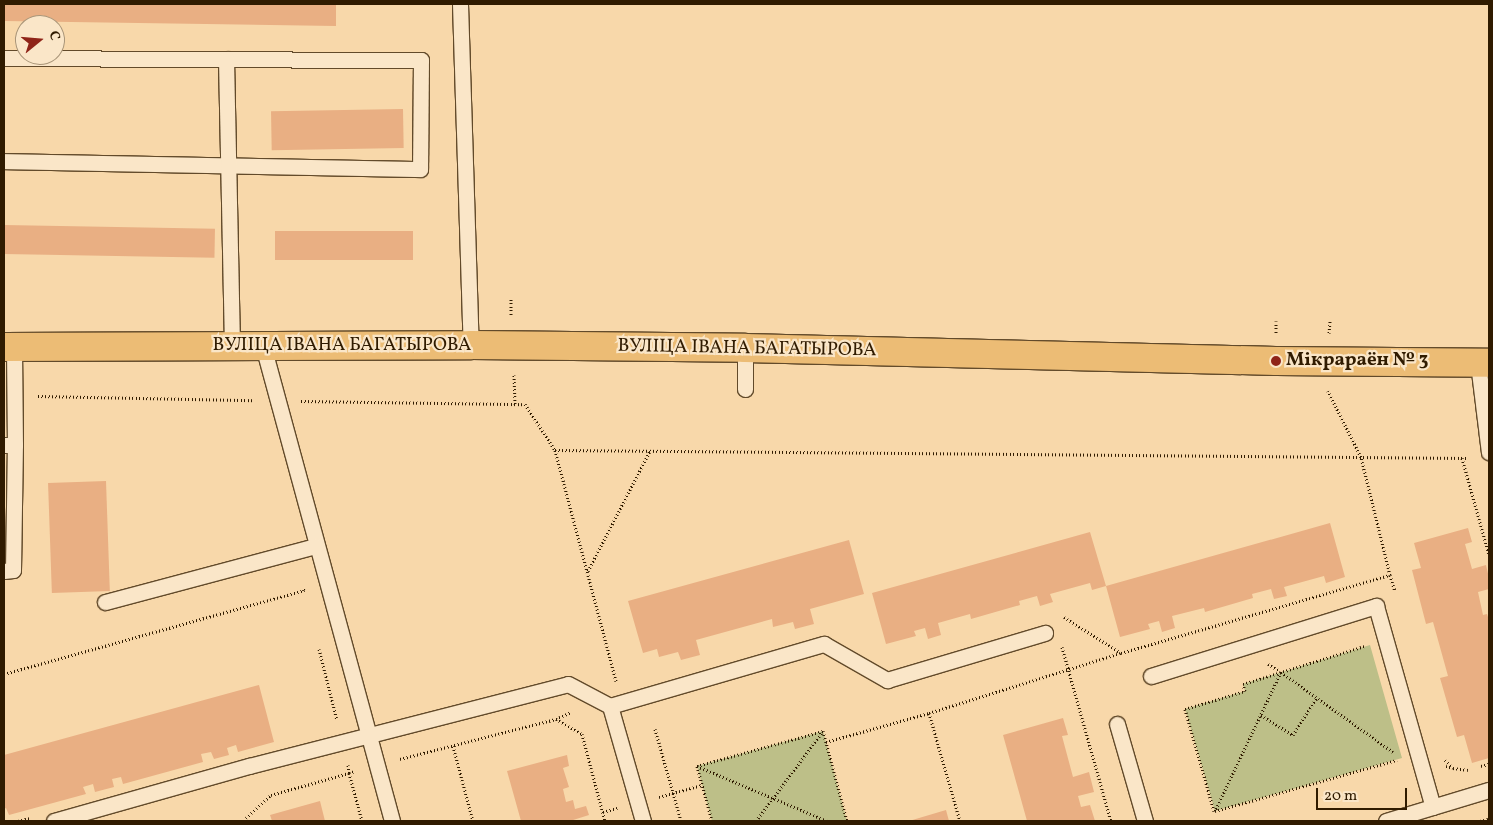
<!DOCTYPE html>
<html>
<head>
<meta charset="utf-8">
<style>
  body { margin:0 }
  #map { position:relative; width:1493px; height:825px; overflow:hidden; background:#f8d8aa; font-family:Vollkorn,serif }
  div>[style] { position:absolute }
  .green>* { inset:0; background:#bdbf88 }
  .building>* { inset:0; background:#e9af83; transform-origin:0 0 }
  .path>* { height:3px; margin-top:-1.5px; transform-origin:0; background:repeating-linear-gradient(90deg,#301b00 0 1px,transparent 0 3.5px) }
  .roads { filter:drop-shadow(1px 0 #624a2a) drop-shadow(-1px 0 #624a2a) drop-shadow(0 1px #624a2a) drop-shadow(0 -1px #624a2a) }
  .lane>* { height:15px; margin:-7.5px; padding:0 7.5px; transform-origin:7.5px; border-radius:7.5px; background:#fae6c8 }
  .primary>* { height:28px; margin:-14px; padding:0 14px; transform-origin:14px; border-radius:14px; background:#ecbc75 }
  .dots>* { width:14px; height:14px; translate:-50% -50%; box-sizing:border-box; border:2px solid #fae6c8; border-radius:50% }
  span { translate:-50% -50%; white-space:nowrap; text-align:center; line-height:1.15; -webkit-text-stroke:4.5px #fae6c8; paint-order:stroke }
  .street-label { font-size:19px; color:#301b00 }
  .poi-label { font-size:19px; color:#301b00; font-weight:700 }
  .left { translate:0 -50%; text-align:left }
  .frame { position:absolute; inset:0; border:5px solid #301b00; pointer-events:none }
  .north { position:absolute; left:15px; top:15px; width:50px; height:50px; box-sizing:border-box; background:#fae6c8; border:1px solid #a99578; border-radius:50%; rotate:73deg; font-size:14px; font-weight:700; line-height:20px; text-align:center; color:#301b00 }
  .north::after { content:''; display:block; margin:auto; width:18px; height:22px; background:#8f2418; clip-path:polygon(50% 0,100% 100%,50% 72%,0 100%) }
  .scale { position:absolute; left:1316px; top:788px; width:91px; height:22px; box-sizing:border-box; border:2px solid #301b00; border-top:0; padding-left:6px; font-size:15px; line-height:18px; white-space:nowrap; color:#301b00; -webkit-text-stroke:4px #fae6c8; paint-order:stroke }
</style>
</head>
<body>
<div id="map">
  <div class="green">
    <i style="clip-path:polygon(1370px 645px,1402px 758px,1215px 811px,1185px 709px,1245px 691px,1243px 684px)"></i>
    <i style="clip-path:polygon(823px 731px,847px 821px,712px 821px,697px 766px)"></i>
  </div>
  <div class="building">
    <i style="clip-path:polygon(4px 4px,336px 4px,336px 26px,4px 21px)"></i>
    <i style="left:403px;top:109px;width:39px;height:132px;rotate:89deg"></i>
    <i style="left:4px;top:225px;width:211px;height:29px;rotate:1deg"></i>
    <i style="left:275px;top:231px;width:138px;height:29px"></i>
    <i style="left:106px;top:481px;width:110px;height:58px;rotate:88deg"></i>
    <i style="clip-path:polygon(1330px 523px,1345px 577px,1326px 583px,1324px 576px,1284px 587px,1287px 596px,1274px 599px,1271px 589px,1252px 594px,1253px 598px,1205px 612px,1204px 608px,1172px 616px,1175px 628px,1162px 632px,1159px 621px,1148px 624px,1150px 629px,1120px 637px,1106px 586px)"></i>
    <i style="clip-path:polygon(1468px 528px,1472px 542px,1465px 544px,1472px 569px,1486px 565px,1489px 578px,1489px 589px,1478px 592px,1483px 615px,1487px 614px,1489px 620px,1489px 758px,1472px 763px,1464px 735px,1457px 737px,1440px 678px,1448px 676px,1433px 622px,1426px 624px,1412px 570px,1421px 568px,1414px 543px)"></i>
    <i style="clip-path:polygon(1090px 532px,1106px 586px,1092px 590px,1090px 583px,1050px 594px,1053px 602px,1040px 606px,1037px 596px,1019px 601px,1020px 605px,971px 619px,970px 614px,938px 623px,941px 635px,928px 639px,925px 628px,914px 631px,916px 636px,886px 644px,872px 593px)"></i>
    <i style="clip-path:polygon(849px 540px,864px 594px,810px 609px,814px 624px,795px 629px,793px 622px,773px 627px,772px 619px,696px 640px,700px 655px,681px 660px,678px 652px,659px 657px,657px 649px,643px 653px,628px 601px)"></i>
    <i style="clip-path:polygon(259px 685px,274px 742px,238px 752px,236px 745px,227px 748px,229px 755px,214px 759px,211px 752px,201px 754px,203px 762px,123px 784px,121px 777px,112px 779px,114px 787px,95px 792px,93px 784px,83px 787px,86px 794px,9px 815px,6px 808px,4px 809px,4px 755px)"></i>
    <i style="clip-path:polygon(1063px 718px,1068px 735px,1062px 736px,1073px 777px,1089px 772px,1094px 792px,1078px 796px,1081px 807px,1090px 805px,1095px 821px,1027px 821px,1003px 735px)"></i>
    <i style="clip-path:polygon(567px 755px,569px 766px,563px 768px,569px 787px,563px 789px,566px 802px,573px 800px,575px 809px,586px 806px,589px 815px,570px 821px,521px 821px,507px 771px)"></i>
    <i style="clip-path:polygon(320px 801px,325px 821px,272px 821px,270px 815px)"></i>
    <i style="clip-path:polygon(946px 810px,949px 821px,909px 821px)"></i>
  </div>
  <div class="path">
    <i style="left:511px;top:299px;width:17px;rotate:90deg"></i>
    <i style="left:1276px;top:321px;width:12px;rotate:90deg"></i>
    <i style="left:1329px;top:333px;width:12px;rotate:-85deg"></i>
    <i style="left:514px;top:375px;width:29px;rotate:88deg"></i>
    <i style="left:38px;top:396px;width:216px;rotate:1.1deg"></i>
    <i style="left:301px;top:401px;width:224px;rotate:0.8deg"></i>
    <i style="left:525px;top:404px;width:55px;rotate:56.9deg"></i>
    <i style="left:1462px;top:458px;width:101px;rotate:74.4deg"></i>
    <i style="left:588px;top:571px;width:135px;rotate:-62.7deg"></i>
    <i style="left:1390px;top:575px;width:17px;rotate:73deg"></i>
    <i style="left:1064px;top:617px;width:67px;rotate:32.3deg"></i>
    <i style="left:1121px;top:653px;width:280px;rotate:-16.2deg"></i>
    <i style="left:1390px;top:575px;width:122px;rotate:-103.8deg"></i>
    <i style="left:1361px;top:457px;width:74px;rotate:-116.6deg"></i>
    <i style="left:1062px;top:647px;width:181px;rotate:74.3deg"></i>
    <i style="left:319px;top:649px;width:73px;rotate:75.8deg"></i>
    <i style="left:1268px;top:664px;width:14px;rotate:30deg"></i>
    <i style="left:4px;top:674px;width:312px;rotate:-15.6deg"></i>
    <i style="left:304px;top:590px;width:2px;rotate:-117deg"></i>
    <i style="left:616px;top:681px;width:239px;rotate:-104.8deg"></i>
    <i style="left:555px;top:450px;width:912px;rotate:0.5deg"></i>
    <i style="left:929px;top:713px;width:112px;rotate:74deg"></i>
    <i style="left:1261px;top:715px;width:38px;rotate:32deg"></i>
    <i style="left:1293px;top:735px;width:45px;rotate:-57.7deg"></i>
    <i style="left:556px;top:719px;width:17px;rotate:-25deg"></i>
    <i style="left:655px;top:729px;width:96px;rotate:74.2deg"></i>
    <i style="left:826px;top:742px;width:107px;rotate:-15.7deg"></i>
    <i style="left:929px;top:713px;width:201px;rotate:-17.4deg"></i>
    <i style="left:453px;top:746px;width:78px;rotate:75.1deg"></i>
    <i style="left:1393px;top:752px;width:138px;rotate:-144.5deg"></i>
    <i style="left:1281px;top:672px;width:154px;rotate:115.4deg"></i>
    <i style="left:1215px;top:811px;width:189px;rotate:-15.7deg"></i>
    <i style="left:400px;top:759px;width:161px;rotate:-14.4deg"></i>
    <i style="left:556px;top:719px;width:30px;rotate:30deg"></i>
    <i style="left:582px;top:734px;width:90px;rotate:75.2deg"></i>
    <i style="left:1445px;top:760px;width:11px;rotate:45deg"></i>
    <i style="left:1453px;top:768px;width:15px;rotate:8deg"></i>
    <i style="left:348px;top:765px;width:8px;rotate:83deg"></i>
    <i style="left:349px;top:773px;width:6px;rotate:-18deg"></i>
    <i style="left:697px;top:766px;width:131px;rotate:-15.5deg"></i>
    <i style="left:823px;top:731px;width:93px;rotate:75.1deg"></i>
    <i style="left:697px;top:766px;width:141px;rotate:22.9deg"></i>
    <i style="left:697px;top:766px;width:57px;rotate:74.7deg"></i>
    <i style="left:1446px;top:766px;width:7px;rotate:16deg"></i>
    <i style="left:1481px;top:766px;width:8px;rotate:-14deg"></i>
    <i style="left:659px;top:797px;width:45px;rotate:-15.6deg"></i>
    <i style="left:1214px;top:811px;width:106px;rotate:-105.9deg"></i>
    <i style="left:1185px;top:709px;width:63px;rotate:-16.7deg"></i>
    <i style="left:1245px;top:691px;width:7px;rotate:-106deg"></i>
    <i style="left:1243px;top:684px;width:128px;rotate:-17.3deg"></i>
    <i style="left:603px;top:812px;width:15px;rotate:-16deg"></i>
    <i style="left:18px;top:821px;width:13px;rotate:-13deg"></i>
    <i style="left:246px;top:821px;width:3px;rotate:-90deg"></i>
    <i style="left:246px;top:818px;width:34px;rotate:-43deg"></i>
    <i style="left:271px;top:795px;width:81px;rotate:-15.8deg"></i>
    <i style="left:349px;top:773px;width:50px;rotate:74.8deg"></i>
    <i style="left:756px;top:821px;width:112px;rotate:-53.3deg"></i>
    <i style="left:1480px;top:821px;width:9px;rotate:-13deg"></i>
  </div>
  <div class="roads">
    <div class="lane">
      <i style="left:460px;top:4px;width:341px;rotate:88.2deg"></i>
      <i style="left:4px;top:58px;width:417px;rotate:0.3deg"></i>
      <i style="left:421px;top:60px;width:109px;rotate:90.5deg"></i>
      <i style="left:420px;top:169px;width:416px;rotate:-178.9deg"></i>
      <i style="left:226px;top:59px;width:287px;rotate:88.8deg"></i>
      <i style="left:263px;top:346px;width:492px;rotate:74.8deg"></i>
      <i style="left:745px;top:348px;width:41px;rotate:90deg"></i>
      <i style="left:1478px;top:363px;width:90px;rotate:83deg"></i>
      <i style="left:4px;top:445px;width:11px"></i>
      <i style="left:15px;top:445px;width:98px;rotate:-90.6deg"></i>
      <i style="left:4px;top:571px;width:9px;rotate:-6deg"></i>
      <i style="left:13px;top:570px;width:125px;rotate:-89.1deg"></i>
      <i style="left:105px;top:602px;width:218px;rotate:-14.9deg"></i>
      <i style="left:1151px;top:676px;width:236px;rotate:-17.3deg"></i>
      <i style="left:1376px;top:606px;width:209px;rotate:74.2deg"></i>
      <i style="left:610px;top:706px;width:120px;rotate:74deg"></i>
      <i style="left:1117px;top:724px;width:101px;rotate:73.9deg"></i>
      <i style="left:54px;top:821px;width:203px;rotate:-15.8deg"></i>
      <i style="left:249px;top:766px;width:329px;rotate:-14.4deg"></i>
      <i style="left:568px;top:684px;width:47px;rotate:27.6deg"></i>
      <i style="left:610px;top:706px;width:223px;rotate:-16.2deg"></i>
      <i style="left:824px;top:644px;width:73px;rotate:29.7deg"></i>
      <i style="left:887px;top:680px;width:165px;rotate:-16.6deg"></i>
      <i style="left:1386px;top:821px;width:108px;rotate:-16.8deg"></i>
    </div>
    <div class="primary">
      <i style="left:4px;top:347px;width:467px;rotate:-0.2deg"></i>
      <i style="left:471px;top:345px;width:274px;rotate:0.6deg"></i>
      <i style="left:745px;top:348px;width:531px;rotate:1.4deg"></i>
      <i style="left:1276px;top:361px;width:213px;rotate:0.5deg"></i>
    </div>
  </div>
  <div class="dots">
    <i style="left:1276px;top:361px;background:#8f2418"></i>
  </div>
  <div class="street-label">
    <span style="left:342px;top:346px">ВУЛІЦА ІВАНА БАГАТЫРОВА</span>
    <span style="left:747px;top:349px;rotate:1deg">ВУЛІЦА ІВАНА БАГАТЫРОВА</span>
  </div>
  <div class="poi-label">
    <span class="left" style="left:1286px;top:361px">Мікрараён № 3</span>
  </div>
  <div class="frame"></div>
  <div class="north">С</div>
  <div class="scale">20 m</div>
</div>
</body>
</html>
